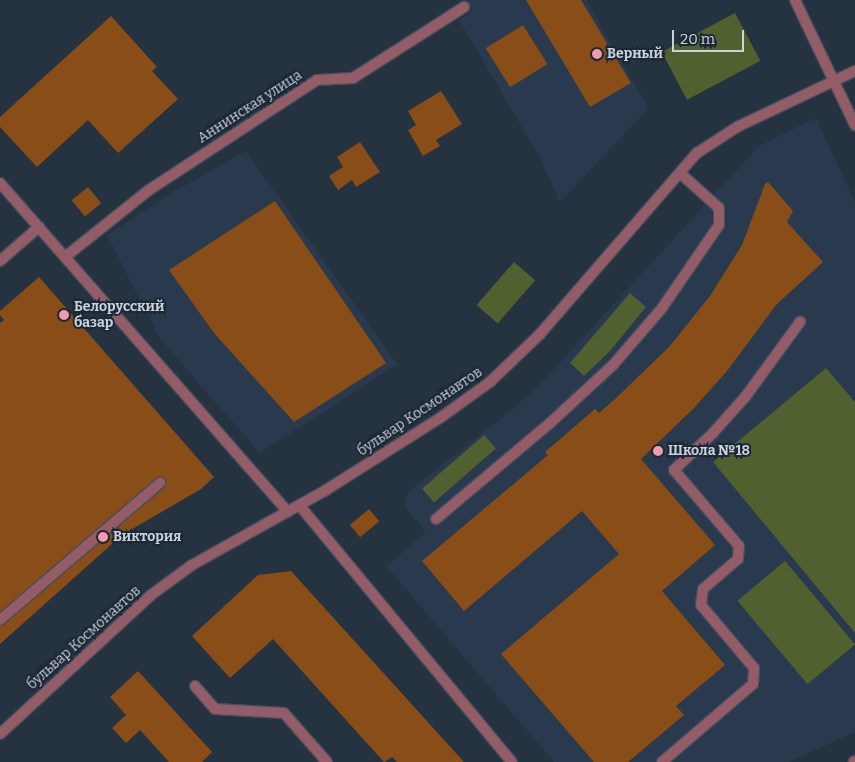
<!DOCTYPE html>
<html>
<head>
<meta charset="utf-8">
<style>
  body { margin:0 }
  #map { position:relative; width:855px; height:762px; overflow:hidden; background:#253240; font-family:Bitter,serif }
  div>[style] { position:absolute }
  .built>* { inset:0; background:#293a4e }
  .green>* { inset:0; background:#50602e; transform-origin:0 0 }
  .building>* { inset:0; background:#894d17; transform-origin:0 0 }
  .roads { filter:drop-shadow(1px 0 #434f5c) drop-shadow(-1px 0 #434f5c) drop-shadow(0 1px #434f5c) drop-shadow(0 -1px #434f5c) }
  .lane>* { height:10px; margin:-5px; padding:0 5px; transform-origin:5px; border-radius:5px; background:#945c67 }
  .street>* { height:10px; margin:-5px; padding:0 5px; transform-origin:5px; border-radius:5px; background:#945c67 }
  .dots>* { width:14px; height:14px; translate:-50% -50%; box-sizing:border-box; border:2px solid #1c2836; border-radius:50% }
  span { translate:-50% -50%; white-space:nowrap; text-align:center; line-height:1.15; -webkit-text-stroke:4px #1c2836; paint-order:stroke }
  .poi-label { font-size:14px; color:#cad2db; font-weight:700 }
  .left { translate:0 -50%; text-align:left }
  .street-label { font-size:14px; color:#cad2db }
  .scale { position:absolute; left:672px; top:30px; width:72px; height:22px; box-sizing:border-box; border:2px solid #cad2db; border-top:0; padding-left:6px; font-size:15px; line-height:18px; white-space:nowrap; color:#cad2db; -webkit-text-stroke:4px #1c2836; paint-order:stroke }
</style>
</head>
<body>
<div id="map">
  <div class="built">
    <i style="clip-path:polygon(467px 0,586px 0,649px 108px,560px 202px,540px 158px,459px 20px,473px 11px)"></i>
    <i style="clip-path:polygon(816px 118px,855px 202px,855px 732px,789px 762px,554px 762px,386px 566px,426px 532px,404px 506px,408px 492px,513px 409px,542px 382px,759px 146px)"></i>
    <i style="clip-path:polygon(246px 151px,397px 364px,260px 453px,160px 339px,107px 235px,166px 196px)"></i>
  </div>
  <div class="green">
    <i style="left:735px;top:13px;width:54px;height:83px;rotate:62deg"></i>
    <i style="left:514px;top:262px;width:28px;height:57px;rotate:41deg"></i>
    <i style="clip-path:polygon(630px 293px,646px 307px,610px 351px,584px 376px,570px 363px)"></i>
    <i style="clip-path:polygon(826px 368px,855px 402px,855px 633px,713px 462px)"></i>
    <i style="left:484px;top:435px;width:18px;height:82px;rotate:49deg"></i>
    <i style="left:785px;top:561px;width:109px;height:62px;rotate:50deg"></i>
  </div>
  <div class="building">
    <i style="clip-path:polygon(526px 0,581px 0,631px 83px,590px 107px)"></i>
    <i style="clip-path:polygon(111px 16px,157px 67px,152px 71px,178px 99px,118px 153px,88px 120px,37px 167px,0 127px,0 117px)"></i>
    <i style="left:523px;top:25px;width:46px;height:44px;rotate:58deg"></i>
    <i style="clip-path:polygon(441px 91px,462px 124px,436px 140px,440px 146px,423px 156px,408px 130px,416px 125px,408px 111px)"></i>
    <i style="clip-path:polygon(360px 142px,380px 172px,356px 187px,352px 180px,338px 190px,329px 176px,343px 167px,337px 157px)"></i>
    <i style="clip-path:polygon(768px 182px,793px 211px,787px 222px,823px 262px,776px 305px,727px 371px,694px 408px,641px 459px,715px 545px,662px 591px,725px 665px,676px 706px,684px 715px,628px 762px,594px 762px,501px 654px,619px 554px,582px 511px,464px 611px,422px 561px,548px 455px,545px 452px,595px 409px,599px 413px,615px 399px,669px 347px,710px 296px,742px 245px,765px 184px)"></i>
    <i style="left:88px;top:187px;width:21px;height:21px;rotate:51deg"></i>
    <i style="clip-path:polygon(275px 201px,386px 363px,294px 422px,214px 333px,169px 270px)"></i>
    <i style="clip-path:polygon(39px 277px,214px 477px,201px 489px,122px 535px,0 644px,0 323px,4px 320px,0 315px,0 311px)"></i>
    <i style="left:369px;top:509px;width:16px;height:25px;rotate:50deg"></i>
    <i style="clip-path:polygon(291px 571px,464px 762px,397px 762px,392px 757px,384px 762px,273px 639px,230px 678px,192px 636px,258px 575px)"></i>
    <i style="clip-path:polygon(138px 671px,212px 752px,202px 762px,169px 762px,140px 730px,126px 743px,112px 728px,126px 715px,110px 697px)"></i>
  </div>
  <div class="roads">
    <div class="lane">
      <i style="left:795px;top:0;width:139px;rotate:64.4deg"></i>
      <i style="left:0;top:261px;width:52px;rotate:-41.1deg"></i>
      <i style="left:300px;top:506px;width:332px;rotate:50.4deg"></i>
      <i style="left:436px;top:519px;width:149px;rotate:-40.1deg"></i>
      <i style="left:550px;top:423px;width:86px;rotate:-42.6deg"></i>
      <i style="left:613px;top:365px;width:75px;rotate:-49.3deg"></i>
      <i style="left:662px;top:308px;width:101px;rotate:-55.5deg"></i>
      <i style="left:719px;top:225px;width:17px;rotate:-90deg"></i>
      <i style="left:719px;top:208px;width:52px;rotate:-138.1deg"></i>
      <i style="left:0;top:620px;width:211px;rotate:-40.6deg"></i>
      <i style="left:195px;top:686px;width:30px;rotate:49deg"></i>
      <i style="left:215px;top:709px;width:69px;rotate:3.3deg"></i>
      <i style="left:284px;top:713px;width:65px;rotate:48.7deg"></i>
      <i style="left:662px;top:762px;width:120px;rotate:-40.6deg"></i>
      <i style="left:753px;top:684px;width:16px;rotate:-86deg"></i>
      <i style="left:754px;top:668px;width:82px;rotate:-130.1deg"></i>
      <i style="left:701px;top:605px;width:16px;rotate:-83deg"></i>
      <i style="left:703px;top:589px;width:46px;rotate:-40.6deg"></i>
      <i style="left:738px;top:559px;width:13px;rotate:-86deg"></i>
      <i style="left:739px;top:546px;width:100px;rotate:-130.5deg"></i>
      <i style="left:674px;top:470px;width:54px;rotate:-43.5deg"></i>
      <i style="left:713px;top:433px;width:50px;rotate:-48.3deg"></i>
      <i style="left:746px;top:396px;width:92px;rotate:-53.9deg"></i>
      <i style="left:854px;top:762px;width:1px;rotate:-45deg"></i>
    </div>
    <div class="street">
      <i style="left:0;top:183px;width:437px;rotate:48.8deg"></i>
      <i style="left:65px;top:257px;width:107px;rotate:-38.6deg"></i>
      <i style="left:149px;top:190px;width:201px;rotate:-33.2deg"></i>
      <i style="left:317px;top:80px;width:36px;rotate:-3deg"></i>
      <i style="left:353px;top:78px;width:132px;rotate:-32.6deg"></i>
      <i style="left:0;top:734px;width:205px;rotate:-42.6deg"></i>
      <i style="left:151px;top:595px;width:51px;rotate:-36.2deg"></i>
      <i style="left:192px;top:565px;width:154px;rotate:-29.2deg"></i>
      <i style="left:326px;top:490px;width:135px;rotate:-32.3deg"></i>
      <i style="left:440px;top:418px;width:62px;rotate:-35.8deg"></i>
      <i style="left:490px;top:382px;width:69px;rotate:-43.8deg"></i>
      <i style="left:540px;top:334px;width:240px;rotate:-49.1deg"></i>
      <i style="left:697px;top:153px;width:48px;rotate:-33deg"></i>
      <i style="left:737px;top:127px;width:131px;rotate:-25.4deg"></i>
    </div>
  </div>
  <div class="dots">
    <i style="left:597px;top:54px;background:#f29aae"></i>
    <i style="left:64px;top:315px;background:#f29aae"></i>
    <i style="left:658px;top:451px;background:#f29aae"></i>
    <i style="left:103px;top:537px;background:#f29aae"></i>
  </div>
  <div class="poi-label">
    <span class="left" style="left:607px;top:54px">Верный</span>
    <span class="left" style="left:74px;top:315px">Белорусский<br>базар</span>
    <span class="left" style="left:668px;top:451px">Школа №18</span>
    <span class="left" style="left:113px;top:537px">Виктория</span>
  </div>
  <div class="street-label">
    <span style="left:250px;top:107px;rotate:-33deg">Аннинская улица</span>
    <span style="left:420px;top:412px;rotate:-34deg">бульвар Космонавтов</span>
    <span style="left:84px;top:638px;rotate:-42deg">бульвар Космонавтов</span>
  </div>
  <div class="scale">20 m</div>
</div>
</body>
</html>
